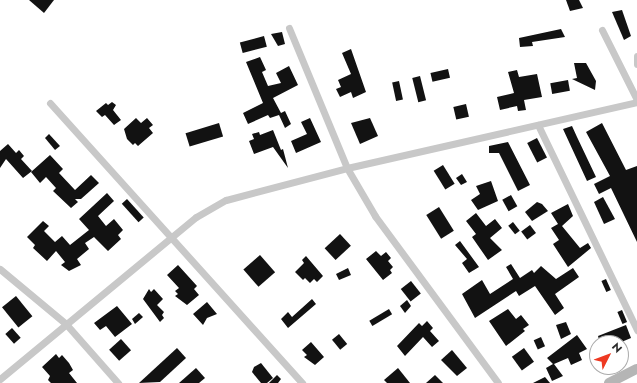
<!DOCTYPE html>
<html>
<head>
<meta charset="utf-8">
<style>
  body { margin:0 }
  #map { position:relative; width:637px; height:383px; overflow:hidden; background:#fff; font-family:Jost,sans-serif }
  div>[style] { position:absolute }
  .building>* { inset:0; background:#121212; transform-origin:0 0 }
  .street>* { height:7px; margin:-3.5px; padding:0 3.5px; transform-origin:3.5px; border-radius:3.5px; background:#c8c8c8 }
  .secondary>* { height:10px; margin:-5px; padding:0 5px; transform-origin:5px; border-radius:5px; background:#b5b5b5 }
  span { translate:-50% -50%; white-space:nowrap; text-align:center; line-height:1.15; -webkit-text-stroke:4px #fff; paint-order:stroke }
  .north { position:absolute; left:589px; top:335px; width:40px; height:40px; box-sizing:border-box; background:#fff; border:1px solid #aaa; border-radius:50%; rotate:48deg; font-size:11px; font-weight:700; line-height:16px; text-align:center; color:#2b2b2b }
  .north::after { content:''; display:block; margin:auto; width:14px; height:18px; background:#ee3922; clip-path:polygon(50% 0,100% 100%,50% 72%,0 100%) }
</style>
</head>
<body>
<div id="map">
  <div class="building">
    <i style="clip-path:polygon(29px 0,54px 0,44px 13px)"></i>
    <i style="clip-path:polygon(566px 0,579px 0,583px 8px,570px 11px)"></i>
    <i style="clip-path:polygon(622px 10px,631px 36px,624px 40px,612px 12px)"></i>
    <i style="clip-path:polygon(561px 29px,565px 37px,532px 42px,533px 46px,520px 47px,519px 38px)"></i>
    <i style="clip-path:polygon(282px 32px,285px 44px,278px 46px,271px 34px)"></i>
    <i style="left:264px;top:36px;width:11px;height:25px;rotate:75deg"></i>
    <i style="clip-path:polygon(351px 49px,366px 92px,353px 98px,351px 92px,340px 97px,336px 89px,341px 87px,338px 80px,351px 74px,342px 53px)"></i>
    <i style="clip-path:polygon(260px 57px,266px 70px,262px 72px,268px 86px,281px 83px,276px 73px,289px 66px,298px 85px,273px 98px,281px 113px,285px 111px,291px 124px,285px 128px,279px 115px,270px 118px,268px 115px,248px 124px,243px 113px,263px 103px,246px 62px)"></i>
    <i style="clip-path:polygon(574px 63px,586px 63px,596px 81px,595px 90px,572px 79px,577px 78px)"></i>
    <i style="left:448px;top:69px;width:9px;height:18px;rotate:77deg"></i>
    <i style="clip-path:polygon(517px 70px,519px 77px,537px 74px,542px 97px,524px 100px,526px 110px,518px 111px,517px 106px,500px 110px,497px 97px,514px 93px,508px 72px)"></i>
    <i style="left:420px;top:76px;width:25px;height:8px;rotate:76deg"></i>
    <i style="left:568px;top:80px;width:11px;height:18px;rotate:80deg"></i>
    <i style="left:399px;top:81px;width:19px;height:7px;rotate:78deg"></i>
    <i style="clip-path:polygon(112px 102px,116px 105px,113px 110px,121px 120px,114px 125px,105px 115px,102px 117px,96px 111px,106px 103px,108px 105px)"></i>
    <i style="left:466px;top:104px;width:13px;height:13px;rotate:77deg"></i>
    <i style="clip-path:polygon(136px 118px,141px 123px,147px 118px,153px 125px,149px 128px,153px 133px,138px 146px,135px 143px,133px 145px,127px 139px,124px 129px)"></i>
    <i style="clip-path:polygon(310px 118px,321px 142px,296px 153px,291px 141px,307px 134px,301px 122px)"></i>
    <i style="clip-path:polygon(370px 118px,378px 136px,360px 144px,351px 123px)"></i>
    <i style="left:219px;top:123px;width:14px;height:35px;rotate:73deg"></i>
    <i style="clip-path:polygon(602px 123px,626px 170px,637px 166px,637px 242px,611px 188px,599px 194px,594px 184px,610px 176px,586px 132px)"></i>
    <i style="clip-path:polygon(572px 126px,577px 137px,596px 177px,587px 181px,563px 129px)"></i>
    <i style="clip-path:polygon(273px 130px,281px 150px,283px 149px,288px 168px,273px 147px,254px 154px,249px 141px,254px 139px,252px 134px,259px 132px,260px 135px)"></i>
    <i style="clip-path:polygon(49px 134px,60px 146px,55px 150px,45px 138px)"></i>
    <i style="left:537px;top:138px;width:22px;height:11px;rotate:63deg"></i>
    <i style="clip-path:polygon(508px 142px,530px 185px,518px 191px,499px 153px,489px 153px,489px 146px)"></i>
    <i style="clip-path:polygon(8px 144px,16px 153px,19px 150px,24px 156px,21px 159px,32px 171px,23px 178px,6px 159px,0 168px,0 151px)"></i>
    <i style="clip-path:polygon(50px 155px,63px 169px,59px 173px,75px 190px,91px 175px,99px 183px,81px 199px,75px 199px,78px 202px,71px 208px,53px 191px,56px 188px,46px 177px,40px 183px,31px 172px)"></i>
    <i style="left:443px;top:165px;width:22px;height:11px;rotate:58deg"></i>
    <i style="clip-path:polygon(462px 174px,467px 182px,461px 185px,456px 178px)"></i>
    <i style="clip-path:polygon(491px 181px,498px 201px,478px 210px,471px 200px,480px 194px,476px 186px)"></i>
    <i style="clip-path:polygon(107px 193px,114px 201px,98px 216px,106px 226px,114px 219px,123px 230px,118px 235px,121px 239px,108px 251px,94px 237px,85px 243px,89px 249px,77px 259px,81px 265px,69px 271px,61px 265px,65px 262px,56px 251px,47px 261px,33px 248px,35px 245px,27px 237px,43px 221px,49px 226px,44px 231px,55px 242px,62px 236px,70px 245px,89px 230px,79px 219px)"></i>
    <i style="left:511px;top:195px;width:13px;height:10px;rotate:61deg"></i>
    <i style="clip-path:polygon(603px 197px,615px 219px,604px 224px,594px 202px)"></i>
    <i style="left:127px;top:199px;width:25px;height:7px;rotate:48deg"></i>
    <i style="clip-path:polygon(537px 202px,542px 204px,548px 211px,532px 221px,525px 212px)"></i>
    <i style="clip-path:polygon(568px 204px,573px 216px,562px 226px,580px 248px,588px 243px,591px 248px,568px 267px,553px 244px,559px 240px,551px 228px,558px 224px,551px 213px)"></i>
    <i style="left:439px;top:207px;width:28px;height:15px;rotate:58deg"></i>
    <i style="clip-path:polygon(476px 213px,486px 226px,495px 219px,502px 228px,490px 238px,502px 250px,488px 260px,472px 237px,476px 234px,466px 221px)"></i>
    <i style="left:513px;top:222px;width:11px;height:6px;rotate:52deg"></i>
    <i style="left:530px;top:225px;width:10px;height:11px;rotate:53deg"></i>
    <i style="left:340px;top:234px;width:16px;height:21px;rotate:47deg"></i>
    <i style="clip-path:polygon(460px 241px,479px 267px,469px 273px,462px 263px,467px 259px,455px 245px)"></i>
    <i style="clip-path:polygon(376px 251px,381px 256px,386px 252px,391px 258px,388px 261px,393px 267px,390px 270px,392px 273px,383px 280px,366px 259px)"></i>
    <i style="left:260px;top:255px;width:23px;height:22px;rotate:49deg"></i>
    <i style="clip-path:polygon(306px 256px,323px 276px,317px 282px,314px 279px,310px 283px,305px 278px,303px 280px,295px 272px,304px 263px,302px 260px)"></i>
    <i style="clip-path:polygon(511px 264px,520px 278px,532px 270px,534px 273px,541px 266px,556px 279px,573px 268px,579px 277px,555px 294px,564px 308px,555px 315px,535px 286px,519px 296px,516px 291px,475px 318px,462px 294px,482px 280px,490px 294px,513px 279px,506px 267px)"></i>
    <i style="clip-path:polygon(178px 265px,197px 286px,194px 289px,199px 295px,187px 305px,175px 296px,178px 294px,175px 291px,179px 288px,167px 275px)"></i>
    <i style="clip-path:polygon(348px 268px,351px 275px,339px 280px,336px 274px)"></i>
    <i style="left:606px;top:279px;width:12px;height:5px;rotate:66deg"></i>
    <i style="left:411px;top:281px;width:16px;height:13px;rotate:52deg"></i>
    <i style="clip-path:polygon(149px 289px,151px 292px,154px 289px,163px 299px,157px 305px,164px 312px,162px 315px,164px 318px,160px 322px,143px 299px)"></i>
    <i style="left:16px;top:296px;width:26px;height:18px;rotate:51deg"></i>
    <i style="clip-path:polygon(312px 299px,316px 304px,288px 328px,281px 319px,288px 312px,292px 317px)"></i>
    <i style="clip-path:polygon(407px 300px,411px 306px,405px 313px,400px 306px)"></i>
    <i style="clip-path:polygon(207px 302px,217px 314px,207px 318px,203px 325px,193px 314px)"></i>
    <i style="clip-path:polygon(117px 306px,132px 324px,115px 337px,106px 326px,100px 330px,94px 323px)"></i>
    <i style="left:389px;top:309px;width:6px;height:23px;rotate:59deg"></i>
    <i style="clip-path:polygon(508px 309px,516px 319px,521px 315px,529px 325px,523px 329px,525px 331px,506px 346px,489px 321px)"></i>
    <i style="left:622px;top:310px;width:13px;height:5px;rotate:67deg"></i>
    <i style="clip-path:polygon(139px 313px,143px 317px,135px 324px,132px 319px)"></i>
    <i style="clip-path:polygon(427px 321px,433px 328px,430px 331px,439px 341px,432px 347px,423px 337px,405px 356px,397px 346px,419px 323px,422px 326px)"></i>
    <i style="clip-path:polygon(566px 322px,571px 334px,561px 339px,556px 325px)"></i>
    <i style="clip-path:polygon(626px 325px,631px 338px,619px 343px,600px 343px,598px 336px)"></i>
    <i style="left:12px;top:328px;width:13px;height:9px;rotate:48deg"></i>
    <i style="left:339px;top:334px;width:13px;height:9px;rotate:51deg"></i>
    <i style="clip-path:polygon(577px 335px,587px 349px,579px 353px,582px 360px,571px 365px,568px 358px,554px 364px,563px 376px,552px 381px,546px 368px,553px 364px,547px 358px)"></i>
    <i style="left:541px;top:337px;width:10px;height:8px;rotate:66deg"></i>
    <i style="left:121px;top:339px;width:15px;height:16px;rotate:48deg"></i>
    <i style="clip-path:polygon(311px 342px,324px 357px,315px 365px,304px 357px,307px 355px,302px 350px)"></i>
    <i style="clip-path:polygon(177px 348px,186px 358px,160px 382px,139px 383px)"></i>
    <i style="left:524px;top:348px;width:17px;height:15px;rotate:54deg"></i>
    <i style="clip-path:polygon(452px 350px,467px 368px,457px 376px,441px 360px)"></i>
    <i style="clip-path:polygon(56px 354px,59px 358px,62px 355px,69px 363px,73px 370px,69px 373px,77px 383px,51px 383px,48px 380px,50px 376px,42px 367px)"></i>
    <i style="clip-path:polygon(261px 363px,273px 378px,267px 383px,261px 383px,252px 372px,254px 367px)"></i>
    <i style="clip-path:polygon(196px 368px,205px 378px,199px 383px,179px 383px)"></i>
    <i style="clip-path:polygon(398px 368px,410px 383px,387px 383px,384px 380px)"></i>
    <i style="clip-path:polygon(277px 375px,281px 379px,278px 383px,269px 383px)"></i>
    <i style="clip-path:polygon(435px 375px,443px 383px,426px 383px)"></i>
    <i style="clip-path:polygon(545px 377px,550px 383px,533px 383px)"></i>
  </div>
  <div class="street">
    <i style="left:289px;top:28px;width:152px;rotate:67.5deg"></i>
    <i style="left:347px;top:168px;width:56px;rotate:59.7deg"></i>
    <i style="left:375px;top:216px;width:207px;rotate:53.6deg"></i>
    <i style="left:602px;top:30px;width:78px;rotate:63.4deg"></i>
    <i style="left:637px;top:56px;width:8px;rotate:90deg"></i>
    <i style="left:50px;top:103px;width:377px;rotate:48deg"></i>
    <i style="left:538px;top:125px;width:228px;rotate:64.2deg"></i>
    <i style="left:0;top:269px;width:86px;rotate:39.8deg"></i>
    <i style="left:66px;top:324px;width:79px;rotate:48.6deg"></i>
    <i style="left:0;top:379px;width:254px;rotate:-39.6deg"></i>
    <i style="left:196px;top:217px;width:34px;rotate:-30deg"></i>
    <i style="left:226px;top:200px;width:125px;rotate:-14.8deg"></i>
    <i style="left:347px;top:168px;width:297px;rotate:-12.8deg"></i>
  </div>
  <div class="secondary">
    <i style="left:609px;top:383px;width:31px;rotate:-27deg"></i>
  </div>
  <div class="north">N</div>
</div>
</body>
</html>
